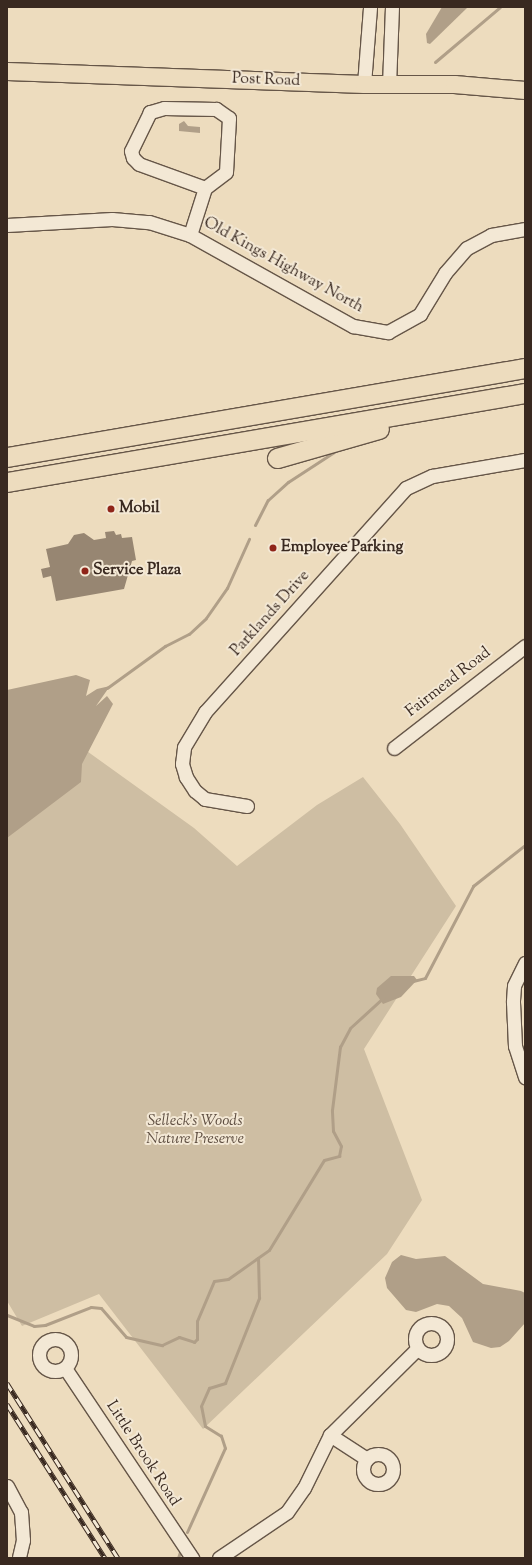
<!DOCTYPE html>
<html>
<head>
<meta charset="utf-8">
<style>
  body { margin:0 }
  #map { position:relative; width:532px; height:1565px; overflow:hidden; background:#eddcbe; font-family:"Sorts Mill Goudy",serif }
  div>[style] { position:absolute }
  .green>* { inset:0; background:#cebea3 }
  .water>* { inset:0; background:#b09f88 }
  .stream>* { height:3px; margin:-1.5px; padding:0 1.5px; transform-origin:1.5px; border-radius:1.5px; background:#b09f88 }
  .building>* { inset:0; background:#978672 }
  .roads { filter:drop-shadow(1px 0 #665648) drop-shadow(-1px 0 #665648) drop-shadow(0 1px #665648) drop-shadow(0 -1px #665648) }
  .minor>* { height:13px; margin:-6.5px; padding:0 6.5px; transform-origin:6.5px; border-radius:6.5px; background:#f3e8d5 }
  .minor>.ring { margin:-6.5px; padding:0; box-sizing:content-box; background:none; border:13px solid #f3e8d5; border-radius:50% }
  .major>* { height:17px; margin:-8.5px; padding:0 8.5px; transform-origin:8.5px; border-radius:8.5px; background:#eddcbe }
  .highway>* { height:19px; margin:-9.5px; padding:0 9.5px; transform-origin:9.5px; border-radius:9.5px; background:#eddcbe }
  .rail>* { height:4.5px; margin-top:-2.25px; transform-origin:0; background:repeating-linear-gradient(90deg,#f3e8d5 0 9px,#392920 0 18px); box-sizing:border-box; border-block:1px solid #392920 }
  .dots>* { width:11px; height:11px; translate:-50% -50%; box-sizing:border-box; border:2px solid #f3e8d5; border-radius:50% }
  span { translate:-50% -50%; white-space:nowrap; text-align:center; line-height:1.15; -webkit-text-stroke:4px #f3e8d5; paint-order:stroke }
  .street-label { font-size:16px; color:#392920 }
  .poi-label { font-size:16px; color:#392920; font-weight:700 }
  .left { translate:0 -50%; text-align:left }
  .park-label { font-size:16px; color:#5e4e41; font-style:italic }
  .frame { position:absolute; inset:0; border:8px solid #392920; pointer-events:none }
</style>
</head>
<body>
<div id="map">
  <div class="green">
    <i style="clip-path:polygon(52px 726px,194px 828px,237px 866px,317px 805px,363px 777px,400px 824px,456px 906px,364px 1049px,422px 1200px,387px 1254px,203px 1429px,99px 1294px,22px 1326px,7px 1301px,7px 739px)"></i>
  </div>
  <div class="water">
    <i style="clip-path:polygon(442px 7px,468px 7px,430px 44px,427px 43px,426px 34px)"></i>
    <i style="clip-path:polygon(184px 121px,188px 126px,200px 127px,200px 133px,179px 131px,179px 124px)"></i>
    <i style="clip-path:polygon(76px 675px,90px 680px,86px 696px,97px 689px,110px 686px,96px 706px,107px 696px,113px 704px,82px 764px,81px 782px,7px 838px,7px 690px)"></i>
    <i style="clip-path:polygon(391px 976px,414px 976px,417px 980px,401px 997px,383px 1004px,376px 994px,377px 988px)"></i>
    <i style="clip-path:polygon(401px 1255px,416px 1259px,445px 1256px,483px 1284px,521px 1291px,525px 1293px,525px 1323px,509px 1341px,500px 1347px,491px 1348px,473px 1342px,462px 1318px,449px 1306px,437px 1304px,416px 1312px,406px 1310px,387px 1288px,385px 1278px,392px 1262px)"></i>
  </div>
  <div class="stream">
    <i style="left:435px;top:62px;width:85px;rotate:-40.2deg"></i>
    <i style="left:255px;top:525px;width:28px;rotate:-63deg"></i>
    <i style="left:268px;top:500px;width:27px;rotate:-42deg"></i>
    <i style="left:288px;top:482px;width:55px;rotate:-33.1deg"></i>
    <i style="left:107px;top:688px;width:72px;rotate:-35.9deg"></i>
    <i style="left:165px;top:646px;width:27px;rotate:-27deg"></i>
    <i style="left:189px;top:634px;width:23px;rotate:-43deg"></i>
    <i style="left:206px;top:618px;width:37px;rotate:-55deg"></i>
    <i style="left:227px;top:588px;width:54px;rotate:-65.8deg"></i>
    <i style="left:413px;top:981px;width:12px;rotate:-14deg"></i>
    <i style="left:425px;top:978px;width:104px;rotate:-62.4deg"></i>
    <i style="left:473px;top:886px;width:66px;rotate:-38.3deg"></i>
    <i style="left:7px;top:1315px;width:29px;rotate:22deg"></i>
    <i style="left:34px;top:1326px;width:11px;rotate:-5deg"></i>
    <i style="left:45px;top:1325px;width:49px;rotate:-21.4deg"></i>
    <i style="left:91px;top:1307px;width:10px;rotate:6deg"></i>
    <i style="left:101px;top:1308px;width:38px;rotate:49deg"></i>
    <i style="left:126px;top:1337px;width:37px;rotate:13deg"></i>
    <i style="left:162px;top:1345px;width:19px;rotate:-25deg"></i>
    <i style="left:179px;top:1337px;width:16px;rotate:18deg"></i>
    <i style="left:194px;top:1342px;width:4px;rotate:-45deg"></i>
    <i style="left:197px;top:1339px;width:18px;rotate:-90deg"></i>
    <i style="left:197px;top:1321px;width:43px;rotate:-67deg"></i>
    <i style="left:214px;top:1281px;width:14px;rotate:-8deg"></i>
    <i style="left:228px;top:1279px;width:50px;rotate:-35.3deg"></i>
    <i style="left:269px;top:1250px;width:105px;rotate:-58.6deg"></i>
    <i style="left:324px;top:1160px;width:16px;rotate:-15deg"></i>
    <i style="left:339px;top:1156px;width:10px;rotate:-79deg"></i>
    <i style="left:341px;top:1146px;width:17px;rotate:-118deg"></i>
    <i style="left:333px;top:1131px;width:21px;rotate:-93deg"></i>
    <i style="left:332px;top:1110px;width:64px;rotate:-82.8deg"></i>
    <i style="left:340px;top:1047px;width:21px;rotate:-62deg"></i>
    <i style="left:350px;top:1028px;width:45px;rotate:-42.3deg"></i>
    <i style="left:187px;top:1532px;width:92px;rotate:-65.7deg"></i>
    <i style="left:225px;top:1448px;width:13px;rotate:-108deg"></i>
    <i style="left:221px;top:1436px;width:19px;rotate:-148deg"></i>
    <i style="left:205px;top:1426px;width:20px;rotate:-101deg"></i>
    <i style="left:201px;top:1406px;width:20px;rotate:-66deg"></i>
    <i style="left:209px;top:1388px;width:17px;rotate:-17deg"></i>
    <i style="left:225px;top:1383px;width:92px;rotate:-68.2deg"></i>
    <i style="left:259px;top:1298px;width:40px;rotate:-91.4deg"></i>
    <i style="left:178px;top:1558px;width:6px;rotate:-72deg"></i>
  </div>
  <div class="building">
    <i style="clip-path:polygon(114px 531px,116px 535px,121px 534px,122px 538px,132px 537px,136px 560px,132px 561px,124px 589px,56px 601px,51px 576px,43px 578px,41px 569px,50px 567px,46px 549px,68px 544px,74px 535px,84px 533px,94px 540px,106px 538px,105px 532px)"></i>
  </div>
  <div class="roads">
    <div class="minor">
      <i style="left:364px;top:84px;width:77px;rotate:-85.5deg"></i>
      <i style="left:389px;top:85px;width:78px;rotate:-87.8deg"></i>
      <i style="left:7px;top:225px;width:105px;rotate:-3.3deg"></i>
      <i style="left:112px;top:219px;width:37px;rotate:5deg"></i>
      <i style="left:149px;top:222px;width:43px;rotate:17.6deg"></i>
      <i style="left:190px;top:235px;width:187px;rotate:29.2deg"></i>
      <i style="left:353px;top:326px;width:36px;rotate:10deg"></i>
      <i style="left:388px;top:332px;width:37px;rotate:-29deg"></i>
      <i style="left:420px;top:314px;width:48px;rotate:-58.6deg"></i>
      <i style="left:445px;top:273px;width:33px;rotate:-49deg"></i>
      <i style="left:467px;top:248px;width:27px;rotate:-28deg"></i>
      <i style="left:491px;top:235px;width:35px;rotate:-10deg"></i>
      <i style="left:190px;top:235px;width:49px;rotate:-72.3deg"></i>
      <i style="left:205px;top:188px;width:26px;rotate:-37deg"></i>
      <i style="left:226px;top:172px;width:54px;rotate:-86.8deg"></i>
      <i style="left:229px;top:118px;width:16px;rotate:-145deg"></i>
      <i style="left:216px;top:109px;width:52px;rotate:-178.9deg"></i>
      <i style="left:164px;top:108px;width:15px;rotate:164deg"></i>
      <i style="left:150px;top:112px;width:43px;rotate:116deg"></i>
      <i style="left:131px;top:151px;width:7px;rotate:74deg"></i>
      <i style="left:133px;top:158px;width:8px;rotate:45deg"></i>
      <i style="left:139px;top:164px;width:70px;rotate:20deg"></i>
      <i style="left:394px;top:748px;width:166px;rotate:-37.9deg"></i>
      <i style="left:247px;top:806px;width:43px;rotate:-170.5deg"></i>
      <i style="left:205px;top:799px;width:13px;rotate:-141deg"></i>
      <i style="left:195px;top:791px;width:17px;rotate:-123deg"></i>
      <i style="left:186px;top:777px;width:14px;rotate:-107deg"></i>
      <i style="left:182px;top:764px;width:17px;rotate:-83deg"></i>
      <i style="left:184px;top:747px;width:41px;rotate:-59deg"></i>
      <i style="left:205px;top:712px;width:301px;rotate:-48.1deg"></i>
      <i style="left:406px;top:488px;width:29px;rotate:-25deg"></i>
      <i style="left:432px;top:476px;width:94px;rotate:-9.8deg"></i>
      <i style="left:525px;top:963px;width:25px;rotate:116deg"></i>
      <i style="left:514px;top:986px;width:16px;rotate:94deg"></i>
      <i style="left:513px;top:1002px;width:44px;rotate:87.4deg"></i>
      <i style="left:515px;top:1046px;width:33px;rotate:72deg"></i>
      <i class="ring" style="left:415px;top:1323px;width:19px;height:19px"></i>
      <i class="ring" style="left:39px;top:1339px;width:19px;height:19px"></i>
      <i style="left:65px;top:1368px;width:229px;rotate:56.2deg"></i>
      <i style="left:330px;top:1435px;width:44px;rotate:33deg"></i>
      <i class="ring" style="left:363px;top:1454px;width:17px;height:17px"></i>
      <i style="left:7px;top:1486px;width:30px;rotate:62deg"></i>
      <i style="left:21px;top:1512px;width:28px;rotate:86deg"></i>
      <i style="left:23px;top:1540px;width:18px;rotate:103deg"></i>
      <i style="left:219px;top:1558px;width:82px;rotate:-34.1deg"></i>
      <i style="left:287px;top:1512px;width:29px;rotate:-55deg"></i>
      <i style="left:304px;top:1488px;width:59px;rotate:-63.9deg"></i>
      <i style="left:330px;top:1435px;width:122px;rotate:-44.7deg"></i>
    </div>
    <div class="major">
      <i style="left:7px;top:71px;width:357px;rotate:2.1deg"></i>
      <i style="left:364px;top:84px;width:90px"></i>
      <i style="left:454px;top:84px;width:71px;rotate:4.8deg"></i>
    </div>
    <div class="highway">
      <i style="left:7px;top:457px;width:526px;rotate:-9.75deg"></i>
      <i style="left:277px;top:458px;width:106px;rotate:-15.9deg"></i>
      <i style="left:7px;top:482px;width:526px;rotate:-9.75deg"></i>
    </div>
  </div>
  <div class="rail">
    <i style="left:7px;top:1383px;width:207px;rotate:57.6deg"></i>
    <i style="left:7px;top:1404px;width:183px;rotate:57.5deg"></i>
  </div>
  <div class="dots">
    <i style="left:111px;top:509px;background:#8f2418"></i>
    <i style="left:273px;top:548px;background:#8f2418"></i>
    <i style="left:85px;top:571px;background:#8f2418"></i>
  </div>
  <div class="street-label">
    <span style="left:266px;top:81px;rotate:2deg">Post Road</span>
    <span style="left:283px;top:266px;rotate:29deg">Old Kings Highway North</span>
    <span style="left:271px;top:614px;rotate:-48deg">Parklands Drive</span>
    <span style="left:449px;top:683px;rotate:-38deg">Fairmead Road</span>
    <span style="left:142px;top:1454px;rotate:57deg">Little Brook Road</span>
  </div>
  <div class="poi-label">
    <span class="left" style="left:119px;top:509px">Mobil</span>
    <span class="left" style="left:281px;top:548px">Employee Parking</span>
    <span class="left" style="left:93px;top:571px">Service Plaza</span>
  </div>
  <div class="park-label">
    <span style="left:195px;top:1131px">Selleck's Woods<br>Nature Preserve</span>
  </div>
  <div class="frame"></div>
</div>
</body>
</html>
